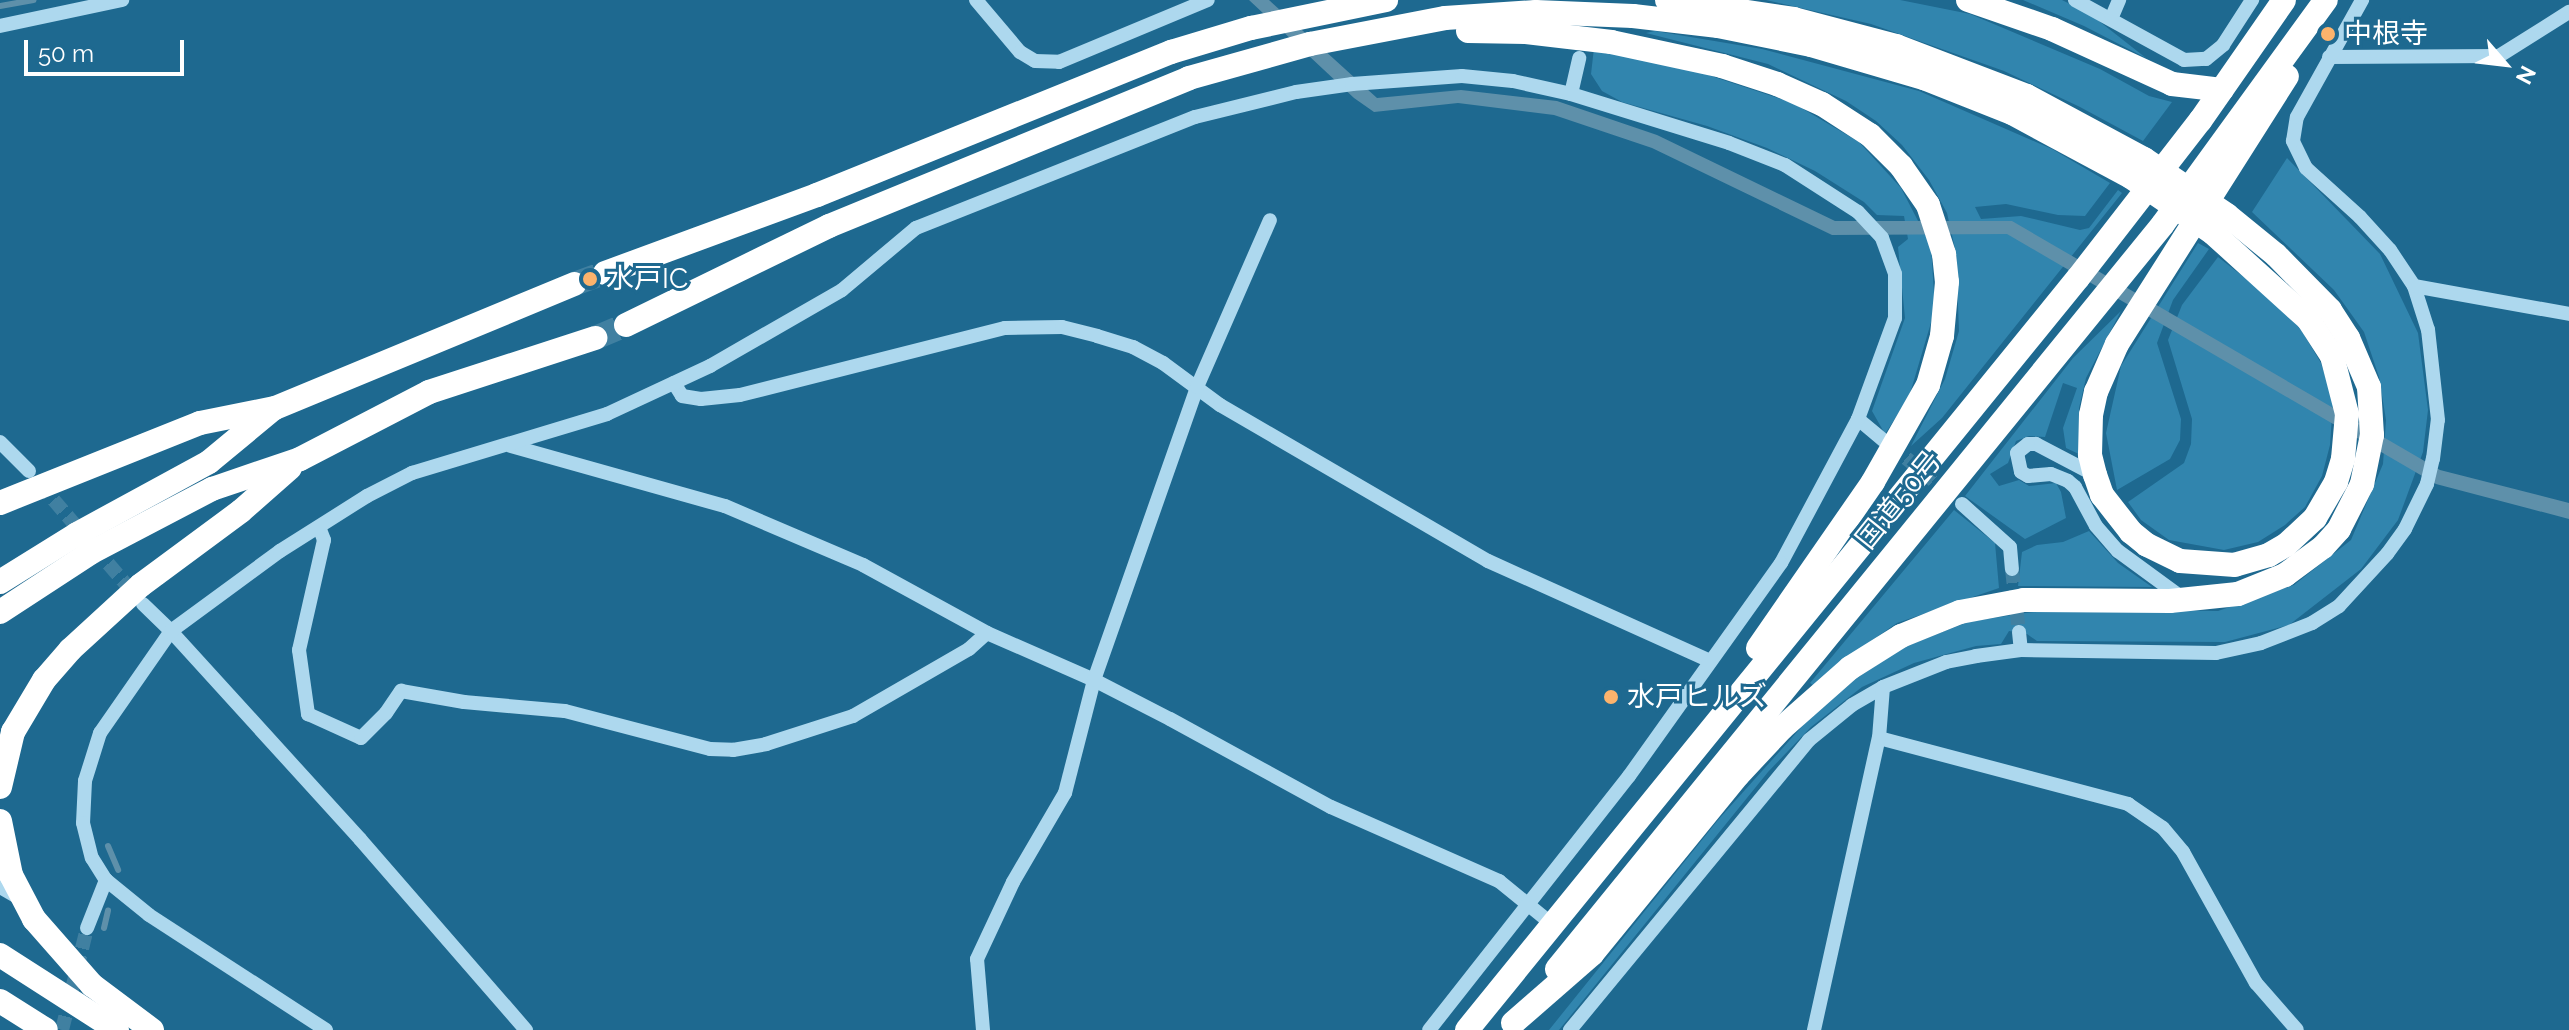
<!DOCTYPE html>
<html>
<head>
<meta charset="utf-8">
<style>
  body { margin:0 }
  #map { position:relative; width:2569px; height:1030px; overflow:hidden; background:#1e6990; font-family:Raleway,"Noto Sans JP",sans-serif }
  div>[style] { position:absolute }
  .green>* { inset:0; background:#3185ae }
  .water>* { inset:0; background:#5e90aa }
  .stream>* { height:6px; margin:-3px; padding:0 3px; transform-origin:3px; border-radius:3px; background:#5e90aa }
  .minor-tunnel>* { height:14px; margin-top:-7px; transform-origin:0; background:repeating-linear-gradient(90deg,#4080a1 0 14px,transparent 0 21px) }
  .highway-tunnel>* { height:24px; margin-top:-12px; transform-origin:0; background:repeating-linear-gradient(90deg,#4080a1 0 24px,transparent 0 36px) }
  .minor>* { height:14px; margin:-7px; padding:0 7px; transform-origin:7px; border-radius:7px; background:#add8ee }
  .highway>* { height:24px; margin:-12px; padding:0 12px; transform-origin:12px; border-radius:12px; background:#fff }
  .highway-bridge>* { height:24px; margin:-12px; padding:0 12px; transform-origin:12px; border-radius:12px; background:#fff }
  .dots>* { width:22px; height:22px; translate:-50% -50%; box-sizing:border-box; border:4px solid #1e6990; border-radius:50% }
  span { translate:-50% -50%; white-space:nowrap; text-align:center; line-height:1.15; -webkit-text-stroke:6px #1e6990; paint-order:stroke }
  .poi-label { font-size:28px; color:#fff }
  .left { translate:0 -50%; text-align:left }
  .street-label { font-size:28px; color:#fff }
  .north { position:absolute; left:2465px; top:24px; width:80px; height:80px; -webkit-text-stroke:6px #1e6990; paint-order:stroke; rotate:118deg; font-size:22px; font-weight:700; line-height:32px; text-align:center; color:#fff }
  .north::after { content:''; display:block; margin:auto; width:28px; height:36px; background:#fff; clip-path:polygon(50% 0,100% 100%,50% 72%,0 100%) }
  .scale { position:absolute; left:24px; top:40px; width:160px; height:36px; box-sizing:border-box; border:4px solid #fff; border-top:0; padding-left:10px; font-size:24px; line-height:28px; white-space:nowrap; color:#fff; -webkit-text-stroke:6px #1e6990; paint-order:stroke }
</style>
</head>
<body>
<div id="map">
  <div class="green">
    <i style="clip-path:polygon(1766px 0,1900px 0,1970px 14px,2100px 69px,2149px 96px,2172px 102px,2143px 141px,2080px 107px,2004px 71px,1871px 24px)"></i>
    <i style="clip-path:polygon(2023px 0,2062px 0,2090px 14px,2146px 58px,2084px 26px)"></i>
    <i style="clip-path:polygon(1655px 31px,1762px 49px,1919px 91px,2052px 149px,2110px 183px,2085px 216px,2058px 215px,2006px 204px,1975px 207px,1981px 219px,2021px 216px,2080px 230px,2089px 228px,2118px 190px,2122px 193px,1942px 418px,1911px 446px,1945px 379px,1959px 331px,1956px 253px,1947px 213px,1929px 180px,1902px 145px,1876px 121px,1846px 101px,1768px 64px,1646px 33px)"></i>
    <i style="clip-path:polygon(1594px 48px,1693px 70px,1793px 103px,1859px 142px,1901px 188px,1931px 246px,1935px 309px,1909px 397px,1885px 434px,1872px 411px,1905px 318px,1898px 247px,1908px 239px,1904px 216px,1877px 215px,1864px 202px,1815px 171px,1767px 148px,1707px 126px,1622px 102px,1602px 91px,1591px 74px)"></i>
    <i style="clip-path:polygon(2287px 158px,2380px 254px,2418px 333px,2428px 410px,2423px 452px,2398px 520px,2361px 569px,2289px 625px,2225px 642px,2037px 641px,2027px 634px,2009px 631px,2001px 644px,1976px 646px,1914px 663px,1862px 687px,1811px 727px,1768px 772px,1559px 1030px,1549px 1030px,1718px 820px,1806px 722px,1857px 678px,1902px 648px,1968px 622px,2025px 613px,2061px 609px,2218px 611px,2294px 585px,2351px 540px,2383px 464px,2386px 420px,2379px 377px,2364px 332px,2334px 290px,2252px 212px)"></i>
    <i style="clip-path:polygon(2198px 243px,2209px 249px,2173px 300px,2157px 343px,2181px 419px,2180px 440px,2170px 459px,2117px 490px,2106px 433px,2121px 366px)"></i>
    <i style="clip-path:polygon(2218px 257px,2267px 295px,2300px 328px,2321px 363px,2333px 402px,2330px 445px,2322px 476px,2305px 507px,2285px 525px,2258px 542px,2224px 550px,2169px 540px,2141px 520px,2128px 502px,2184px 463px,2191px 444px,2192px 419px,2168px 340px,2182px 305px)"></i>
    <i style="clip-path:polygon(2121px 311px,2086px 378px,2079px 408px,2081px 455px,2066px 448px,2063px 428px,2077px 388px,2063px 383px,2045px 437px,2029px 436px,2016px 441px,2008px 463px,1990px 474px,1999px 486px,2019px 480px,2029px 486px,2056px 483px,2061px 492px,2066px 518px,2025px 539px,1965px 496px,2073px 358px)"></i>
    <i style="clip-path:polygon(1954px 510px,1995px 543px,1999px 588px,1897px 623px,1842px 661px,1814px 686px,1810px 683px)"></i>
    <i style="clip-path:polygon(2089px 531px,2118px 563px,2152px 587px,2018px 586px,2022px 552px,2037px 545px,2063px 542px)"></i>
  </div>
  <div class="water">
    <i style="clip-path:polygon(1249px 0,1269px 0,1377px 98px,1461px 90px,1557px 101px,1657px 135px,1835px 221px,2012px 221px,2440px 470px,2569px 503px,2569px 519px,2436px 484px,2007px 234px,1832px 235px,1652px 148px,1554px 115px,1458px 103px,1374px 112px,1354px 98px)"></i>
  </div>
  <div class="stream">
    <i style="left:0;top:6px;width:34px;rotate:-10deg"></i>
    <i style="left:108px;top:846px;width:26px;rotate:67deg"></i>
    <i style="left:104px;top:928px;width:18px;rotate:-77deg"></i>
  </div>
  <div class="minor-tunnel">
    <i style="left:1890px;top:445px;width:79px;rotate:39.3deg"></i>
    <i style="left:40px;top:484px;width:146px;rotate:49.4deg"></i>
    <i style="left:2012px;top:569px;width:63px;rotate:83.7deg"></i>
    <i style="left:62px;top:1030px;width:105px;rotate:-76.2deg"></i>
  </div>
  <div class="highway-tunnel">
    <i style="left:574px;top:284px;width:33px;rotate:-20deg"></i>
    <i style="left:595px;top:338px;width:34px;rotate:-23deg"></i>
  </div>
  <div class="minor">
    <i style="left:976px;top:0;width:68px;rotate:49.8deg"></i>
    <i style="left:1020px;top:52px;width:17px;rotate:31deg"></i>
    <i style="left:1035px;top:61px;width:24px;rotate:2deg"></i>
    <i style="left:1059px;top:62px;width:161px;rotate:-22.6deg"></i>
    <i style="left:2075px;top:0;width:124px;rotate:28.8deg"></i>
    <i style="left:2184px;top:60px;width:22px;rotate:-3deg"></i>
    <i style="left:2206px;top:59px;width:22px;rotate:-39deg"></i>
    <i style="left:2223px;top:45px;width:54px;rotate:-57.2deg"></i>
    <i style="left:2111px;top:19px;width:21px;rotate:-67deg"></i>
    <i style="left:0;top:26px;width:125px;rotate:-12deg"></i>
    <i style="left:2329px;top:57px;width:170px;rotate:-0.3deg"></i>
    <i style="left:2499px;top:56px;width:83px;rotate:-32.2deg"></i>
    <i style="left:1571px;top:94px;width:37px;rotate:-77deg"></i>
    <i style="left:2414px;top:286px;width:158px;rotate:10.2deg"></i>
    <i style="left:674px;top:383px;width:15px;rotate:58deg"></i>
    <i style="left:682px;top:396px;width:19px;rotate:9deg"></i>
    <i style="left:701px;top:399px;width:39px;rotate:-6deg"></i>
    <i style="left:740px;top:395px;width:273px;rotate:-14.2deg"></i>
    <i style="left:1005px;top:328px;width:57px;rotate:-1deg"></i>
    <i style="left:1062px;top:327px;width:36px;rotate:14deg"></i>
    <i style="left:1097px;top:336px;width:38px;rotate:17deg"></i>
    <i style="left:1133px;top:347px;width:34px;rotate:28deg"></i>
    <i style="left:1163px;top:363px;width:71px;rotate:36.4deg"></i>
    <i style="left:1220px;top:405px;width:310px;rotate:30.2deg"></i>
    <i style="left:1488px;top:561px;width:244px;rotate:24.2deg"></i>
    <i style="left:1858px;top:419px;width:33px;rotate:40deg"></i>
    <i style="left:0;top:442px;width:41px;rotate:45deg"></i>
    <i style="left:511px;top:446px;width:222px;rotate:15.7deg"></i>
    <i style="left:725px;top:506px;width:150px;rotate:23.1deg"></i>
    <i style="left:863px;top:565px;width:141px;rotate:28.7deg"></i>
    <i style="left:987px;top:633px;width:117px;rotate:23.7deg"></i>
    <i style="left:1094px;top:680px;width:85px;rotate:27.2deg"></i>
    <i style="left:1170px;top:719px;width:183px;rotate:28.7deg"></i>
    <i style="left:1331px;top:807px;width:184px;rotate:23.8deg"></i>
    <i style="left:1499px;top:881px;width:68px;rotate:39.1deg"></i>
    <i style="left:2095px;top:475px;width:67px;rotate:-152.3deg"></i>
    <i style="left:2036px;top:444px;width:8px;rotate:180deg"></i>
    <i style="left:2028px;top:444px;width:14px;rotate:141deg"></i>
    <i style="left:2017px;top:453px;width:19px;rotate:78deg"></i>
    <i style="left:2021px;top:472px;width:8px;rotate:30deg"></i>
    <i style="left:2028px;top:476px;width:23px;rotate:-5deg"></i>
    <i style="left:2051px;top:474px;width:18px;rotate:22deg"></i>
    <i style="left:2068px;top:481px;width:9px;rotate:41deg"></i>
    <i style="left:2075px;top:487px;width:44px;rotate:61.7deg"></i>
    <i style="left:2096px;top:526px;width:33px;rotate:49deg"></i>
    <i style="left:2118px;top:551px;width:83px;rotate:36.2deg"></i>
    <i style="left:1962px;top:504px;width:64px;rotate:41.9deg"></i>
    <i style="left:2010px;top:547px;width:22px;rotate:85deg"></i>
    <i style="left:319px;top:527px;width:14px;rotate:69deg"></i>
    <i style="left:324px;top:540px;width:113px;rotate:102.8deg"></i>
    <i style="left:299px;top:650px;width:65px;rotate:82deg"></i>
    <i style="left:308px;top:714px;width:58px;rotate:24.4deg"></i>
    <i style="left:361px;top:738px;width:35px;rotate:-45deg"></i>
    <i style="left:386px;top:713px;width:27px;rotate:-56deg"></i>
    <i style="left:401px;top:691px;width:64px;rotate:9.9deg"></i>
    <i style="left:464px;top:702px;width:101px;rotate:5.1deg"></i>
    <i style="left:565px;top:711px;width:150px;rotate:14.7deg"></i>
    <i style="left:710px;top:749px;width:23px;rotate:2deg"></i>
    <i style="left:733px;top:750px;width:34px;rotate:-10deg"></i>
    <i style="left:766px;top:744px;width:91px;rotate:-17.8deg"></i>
    <i style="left:853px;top:716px;width:134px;rotate:-30deg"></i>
    <i style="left:969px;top:649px;width:24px;rotate:-42deg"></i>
    <i style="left:143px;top:604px;width:39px;rotate:44deg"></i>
    <i style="left:171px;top:631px;width:124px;rotate:124.8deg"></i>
    <i style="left:100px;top:733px;width:50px;rotate:107.4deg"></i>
    <i style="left:85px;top:781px;width:42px;rotate:92.7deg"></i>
    <i style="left:83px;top:823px;width:36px;rotate:76deg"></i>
    <i style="left:92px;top:858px;width:26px;rotate:58deg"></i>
    <i style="left:106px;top:880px;width:55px;rotate:39.1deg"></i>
    <i style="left:149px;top:915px;width:211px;rotate:33deg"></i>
    <i style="left:2019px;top:632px;width:18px;rotate:84deg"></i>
    <i style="left:1879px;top:738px;width:258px;rotate:14.8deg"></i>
    <i style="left:2128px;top:804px;width:42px;rotate:34.4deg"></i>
    <i style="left:2163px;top:828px;width:31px;rotate:50deg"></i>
    <i style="left:2183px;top:852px;width:150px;rotate:60.9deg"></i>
    <i style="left:2256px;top:983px;width:62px;rotate:48.9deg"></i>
    <i style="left:0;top:887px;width:24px;rotate:30deg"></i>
    <i style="left:87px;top:928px;width:52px;rotate:-68.4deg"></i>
    <i style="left:526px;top:1030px;width:253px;rotate:-131deg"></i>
    <i style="left:360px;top:839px;width:281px;rotate:-132.3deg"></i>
    <i style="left:171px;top:631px;width:135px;rotate:-36.3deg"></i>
    <i style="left:280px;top:551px;width:103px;rotate:-32.3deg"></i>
    <i style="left:367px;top:496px;width:51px;rotate:-27.1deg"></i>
    <i style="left:412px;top:473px;width:204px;rotate:-16.8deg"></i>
    <i style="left:607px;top:414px;width:114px;rotate:-25deg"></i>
    <i style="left:710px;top:366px;width:152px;rotate:-29.9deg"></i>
    <i style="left:842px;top:290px;width:97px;rotate:-40deg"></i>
    <i style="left:916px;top:228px;width:300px;rotate:-21.7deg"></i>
    <i style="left:1195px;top:117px;width:104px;rotate:-13.9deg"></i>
    <i style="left:1296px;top:92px;width:57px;rotate:-8.1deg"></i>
    <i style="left:1352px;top:84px;width:110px;rotate:-4.2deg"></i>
    <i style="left:1462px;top:76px;width:51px;rotate:5.6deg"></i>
    <i style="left:1513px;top:81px;width:59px;rotate:12.6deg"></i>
    <i style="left:1571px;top:94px;width:165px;rotate:17.2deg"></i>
    <i style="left:1729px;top:143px;width:60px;rotate:21.4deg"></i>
    <i style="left:1785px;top:165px;width:87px;rotate:32.8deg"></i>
    <i style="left:1858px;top:212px;width:35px;rotate:47deg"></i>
    <i style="left:1882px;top:238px;width:38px;rotate:70deg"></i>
    <i style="left:1895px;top:274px;width:44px;rotate:90deg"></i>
    <i style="left:1895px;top:318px;width:108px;rotate:110.1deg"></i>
    <i style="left:1858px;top:419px;width:163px;rotate:118.1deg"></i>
    <i style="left:1781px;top:563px;width:262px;rotate:125.5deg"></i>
    <i style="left:1629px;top:776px;width:323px;rotate:128.2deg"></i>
    <i style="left:983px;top:1030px;width:71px;rotate:-94.8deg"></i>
    <i style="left:977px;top:959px;width:85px;rotate:-64.9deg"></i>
    <i style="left:1013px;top:882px;width:103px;rotate:-59.7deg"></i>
    <i style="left:1065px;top:793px;width:117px;rotate:-75.6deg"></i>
    <i style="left:1094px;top:680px;width:311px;rotate:-70.6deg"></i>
    <i style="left:1197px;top:387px;width:182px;rotate:-66.4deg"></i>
    <i style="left:1570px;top:1030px;width:376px;rotate:-50.5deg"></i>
    <i style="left:1809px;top:740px;width:55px;rotate:-39.1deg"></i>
    <i style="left:1852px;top:705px;width:36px;rotate:-30deg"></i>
    <i style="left:1883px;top:687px;width:68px;rotate:-21.6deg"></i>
    <i style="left:1946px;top:662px;width:31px;rotate:-11deg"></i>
    <i style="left:1976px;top:656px;width:45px;rotate:-7.6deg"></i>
    <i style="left:2021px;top:650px;width:195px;rotate:0.9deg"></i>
    <i style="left:2216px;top:653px;width:46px;rotate:-12.5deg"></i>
    <i style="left:2261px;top:643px;width:55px;rotate:-21.4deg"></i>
    <i style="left:2312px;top:623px;width:32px;rotate:-32deg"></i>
    <i style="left:2339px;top:606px;width:71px;rotate:-47.3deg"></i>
    <i style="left:2387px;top:554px;width:31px;rotate:-54deg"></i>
    <i style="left:2405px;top:529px;width:50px;rotate:-63.9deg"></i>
    <i style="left:2427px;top:484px;width:26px;rotate:-77deg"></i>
    <i style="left:2433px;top:459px;width:39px;rotate:-83deg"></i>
    <i style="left:2438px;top:420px;width:91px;rotate:-96.3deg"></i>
    <i style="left:2428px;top:330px;width:46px;rotate:-107.7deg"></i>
    <i style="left:2414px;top:286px;width:43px;rotate:-123.7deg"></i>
    <i style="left:2390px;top:250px;width:45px;rotate:-132.3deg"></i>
    <i style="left:2360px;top:217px;width:73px;rotate:-137.8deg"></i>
    <i style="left:2306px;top:168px;width:30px;rotate:-116deg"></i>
    <i style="left:2293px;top:141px;width:24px;rotate:-81deg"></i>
    <i style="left:2297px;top:117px;width:134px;rotate:-60.9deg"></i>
    <i style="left:1814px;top:1030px;width:299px;rotate:-77.5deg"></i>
    <i style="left:1879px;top:738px;width:51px;rotate:-85.5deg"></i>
  </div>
  <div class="highway">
    <i style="left:1667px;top:0;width:128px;rotate:8.5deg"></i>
    <i style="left:1794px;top:19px;width:106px;rotate:14.8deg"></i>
    <i style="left:1896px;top:46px;width:140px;rotate:20.9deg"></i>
    <i style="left:2027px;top:96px;width:133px;rotate:28.3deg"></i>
    <i style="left:1968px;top:0;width:89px;rotate:19deg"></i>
    <i style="left:2052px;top:29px;width:132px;rotate:24.6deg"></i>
    <i style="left:2172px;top:84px;width:50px;rotate:6.8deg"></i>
    <i style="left:1468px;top:31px;width:58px;rotate:1deg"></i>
    <i style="left:1526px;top:32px;width:86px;rotate:6.7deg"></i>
    <i style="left:1611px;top:42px;width:114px;rotate:12.2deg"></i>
    <i style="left:1722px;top:66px;width:58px;rotate:18.1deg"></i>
    <i style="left:1777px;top:84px;width:49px;rotate:24deg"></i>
    <i style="left:1822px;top:104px;width:57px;rotate:32.9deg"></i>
    <i style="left:1870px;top:135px;width:44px;rotate:45deg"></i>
    <i style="left:1901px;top:166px;width:47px;rotate:55.3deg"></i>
    <i style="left:1928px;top:205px;width:52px;rotate:71.9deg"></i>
    <i style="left:1944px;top:254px;width:28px;rotate:84deg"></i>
    <i style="left:1947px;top:282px;width:54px;rotate:95.3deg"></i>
    <i style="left:1942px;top:336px;width:51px;rotate:105.9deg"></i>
    <i style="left:1928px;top:385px;width:112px;rotate:119.6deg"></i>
    <i style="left:1873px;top:482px;width:202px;rotate:124.7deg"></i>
    <i style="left:2213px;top:233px;width:128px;rotate:42.2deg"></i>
    <i style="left:2308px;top:319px;width:44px;rotate:57deg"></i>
    <i style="left:2332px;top:356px;width:60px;rotate:75.5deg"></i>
    <i style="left:2347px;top:414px;width:45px;rotate:95.1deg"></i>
    <i style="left:2343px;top:459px;width:24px;rotate:107deg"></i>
    <i style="left:2336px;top:482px;width:42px;rotate:120.3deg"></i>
    <i style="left:2315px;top:518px;width:40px;rotate:137deg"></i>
    <i style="left:2286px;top:545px;width:20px;rotate:150deg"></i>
    <i style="left:2269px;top:555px;width:35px;rotate:164deg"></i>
    <i style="left:2235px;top:565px;width:55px;rotate:-175.8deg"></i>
    <i style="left:2180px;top:561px;width:37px;rotate:-154deg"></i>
    <i style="left:2147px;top:545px;width:21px;rotate:-141deg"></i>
    <i style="left:2131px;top:532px;width:47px;rotate:-128.1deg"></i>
    <i style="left:2102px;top:495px;width:21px;rotate:-109deg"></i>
    <i style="left:2095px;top:475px;width:21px;rotate:-104deg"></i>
    <i style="left:2090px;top:455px;width:40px;rotate:-88.6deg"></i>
    <i style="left:2091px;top:415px;width:24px;rotate:-78deg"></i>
    <i style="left:2096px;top:392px;width:52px;rotate:-66.4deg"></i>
    <i style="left:2117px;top:344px;width:317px;rotate:-57.6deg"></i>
    <i style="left:605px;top:273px;width:226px;rotate:-20.2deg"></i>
    <i style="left:817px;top:195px;width:382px;rotate:-22deg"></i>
    <i style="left:1171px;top:52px;width:84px;rotate:-16.7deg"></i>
    <i style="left:1251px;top:28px;width:138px;rotate:-11.7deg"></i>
    <i style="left:626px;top:325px;width:226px;rotate:-26deg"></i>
    <i style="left:829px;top:226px;width:389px;rotate:-22.3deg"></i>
    <i style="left:1189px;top:78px;width:126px;rotate:-15.7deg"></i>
    <i style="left:1310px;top:44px;width:137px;rotate:-10.9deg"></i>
    <i style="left:1445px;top:18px;width:91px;rotate:-3.8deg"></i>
    <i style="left:1536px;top:12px;width:97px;rotate:2.4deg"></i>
    <i style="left:1633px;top:16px;width:86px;rotate:6.7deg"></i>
    <i style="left:1718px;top:26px;width:95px;rotate:11.5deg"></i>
    <i style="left:1811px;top:45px;width:118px;rotate:16.3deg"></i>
    <i style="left:1924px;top:78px;width:95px;rotate:21.7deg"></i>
    <i style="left:2012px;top:113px;width:135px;rotate:28.3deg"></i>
    <i style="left:0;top:503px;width:215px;rotate:-21.8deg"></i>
    <i style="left:200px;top:423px;width:76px;rotate:-11.3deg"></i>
    <i style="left:275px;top:408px;width:324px;rotate:-22.5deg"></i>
    <i style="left:0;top:582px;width:91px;rotate:-31.9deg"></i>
    <i style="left:77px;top:534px;width:150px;rotate:-28.6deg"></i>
    <i style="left:209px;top:462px;width:83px;rotate:-39.6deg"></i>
    <i style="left:0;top:612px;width:108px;rotate:-33.2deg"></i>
    <i style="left:90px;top:553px;width:138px;rotate:-27.7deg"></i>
    <i style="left:212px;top:489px;width:93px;rotate:-18.8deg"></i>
    <i style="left:300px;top:459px;width:145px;rotate:-27.4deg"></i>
    <i style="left:429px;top:392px;width:175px;rotate:-18deg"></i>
    <i style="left:0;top:787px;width:57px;rotate:-76.7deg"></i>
    <i style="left:13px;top:732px;width:61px;rotate:-59.2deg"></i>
    <i style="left:44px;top:680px;width:40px;rotate:-49deg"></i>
    <i style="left:70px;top:650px;width:96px;rotate:-42.5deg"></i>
    <i style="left:141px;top:585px;width:124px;rotate:-36.5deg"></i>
    <i style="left:241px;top:511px;width:65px;rotate:-41.3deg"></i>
    <i style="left:0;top:821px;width:55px;rotate:78.5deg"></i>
    <i style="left:11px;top:875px;width:50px;rotate:62.4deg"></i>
    <i style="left:34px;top:919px;width:88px;rotate:48.7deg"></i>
    <i style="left:92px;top:985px;width:75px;rotate:36.9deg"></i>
    <i style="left:0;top:955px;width:139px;rotate:32.7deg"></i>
    <i style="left:1557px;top:969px;width:960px;rotate:-50.87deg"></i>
    <i style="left:2163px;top:224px;width:277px;rotate:-54deg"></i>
    <i style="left:0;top:1001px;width:54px;rotate:32.2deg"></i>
    <i style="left:1513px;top:1023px;width:105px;rotate:-41.1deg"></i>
    <i style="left:1592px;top:954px;width:231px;rotate:-50.8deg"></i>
    <i style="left:1738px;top:775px;width:64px;rotate:-46.9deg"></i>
    <i style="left:1782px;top:728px;width:91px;rotate:-41.4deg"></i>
    <i style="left:1850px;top:668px;width:60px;rotate:-32.1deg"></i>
    <i style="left:1901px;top:636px;width:64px;rotate:-22.1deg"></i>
    <i style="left:1960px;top:612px;width:65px;rotate:-10.6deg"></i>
    <i style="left:2024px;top:600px;width:146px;rotate:0.4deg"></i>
    <i style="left:2170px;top:601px;width:68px;rotate:-5.9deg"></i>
    <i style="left:2238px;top:594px;width:51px;rotate:-22deg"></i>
    <i style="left:2285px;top:575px;width:47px;rotate:-36.4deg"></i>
    <i style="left:2323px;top:547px;width:24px;rotate:-48deg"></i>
    <i style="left:2339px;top:529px;width:51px;rotate:-62.9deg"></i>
    <i style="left:2362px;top:484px;width:50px;rotate:-78.5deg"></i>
    <i style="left:2372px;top:435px;width:48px;rotate:-93.6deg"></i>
    <i style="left:2369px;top:387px;width:53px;rotate:-113.2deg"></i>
    <i style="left:2348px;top:338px;width:33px;rotate:-123deg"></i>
    <i style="left:2330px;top:310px;width:77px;rotate:-134.5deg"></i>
    <i style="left:2276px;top:255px;width:63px;rotate:-140.8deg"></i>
    <i style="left:1467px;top:1030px;width:969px;rotate:-50.91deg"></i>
    <i style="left:2078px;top:278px;width:199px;rotate:-52.2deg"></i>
    <i style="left:2200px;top:121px;width:147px;rotate:-55.2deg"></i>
  </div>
  <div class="highway-bridge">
    <i style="left:2144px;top:159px;width:100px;rotate:34deg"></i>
    <i style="left:2131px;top:177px;width:99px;rotate:34.3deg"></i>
  </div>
  <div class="dots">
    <i style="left:2328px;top:34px;background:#fcb36c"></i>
    <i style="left:590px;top:279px;background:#fcb36c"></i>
    <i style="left:1611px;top:697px;background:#fcb36c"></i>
  </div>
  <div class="poi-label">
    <span class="left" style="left:2344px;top:34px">中根寺</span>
    <span class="left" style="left:606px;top:279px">水戸IC</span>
    <span class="left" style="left:1627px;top:697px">水戸ヒルズ</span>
  </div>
  <div class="street-label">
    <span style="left:1899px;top:500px;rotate:-51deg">国道50号</span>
  </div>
  <div class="north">N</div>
  <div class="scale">50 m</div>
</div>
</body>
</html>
